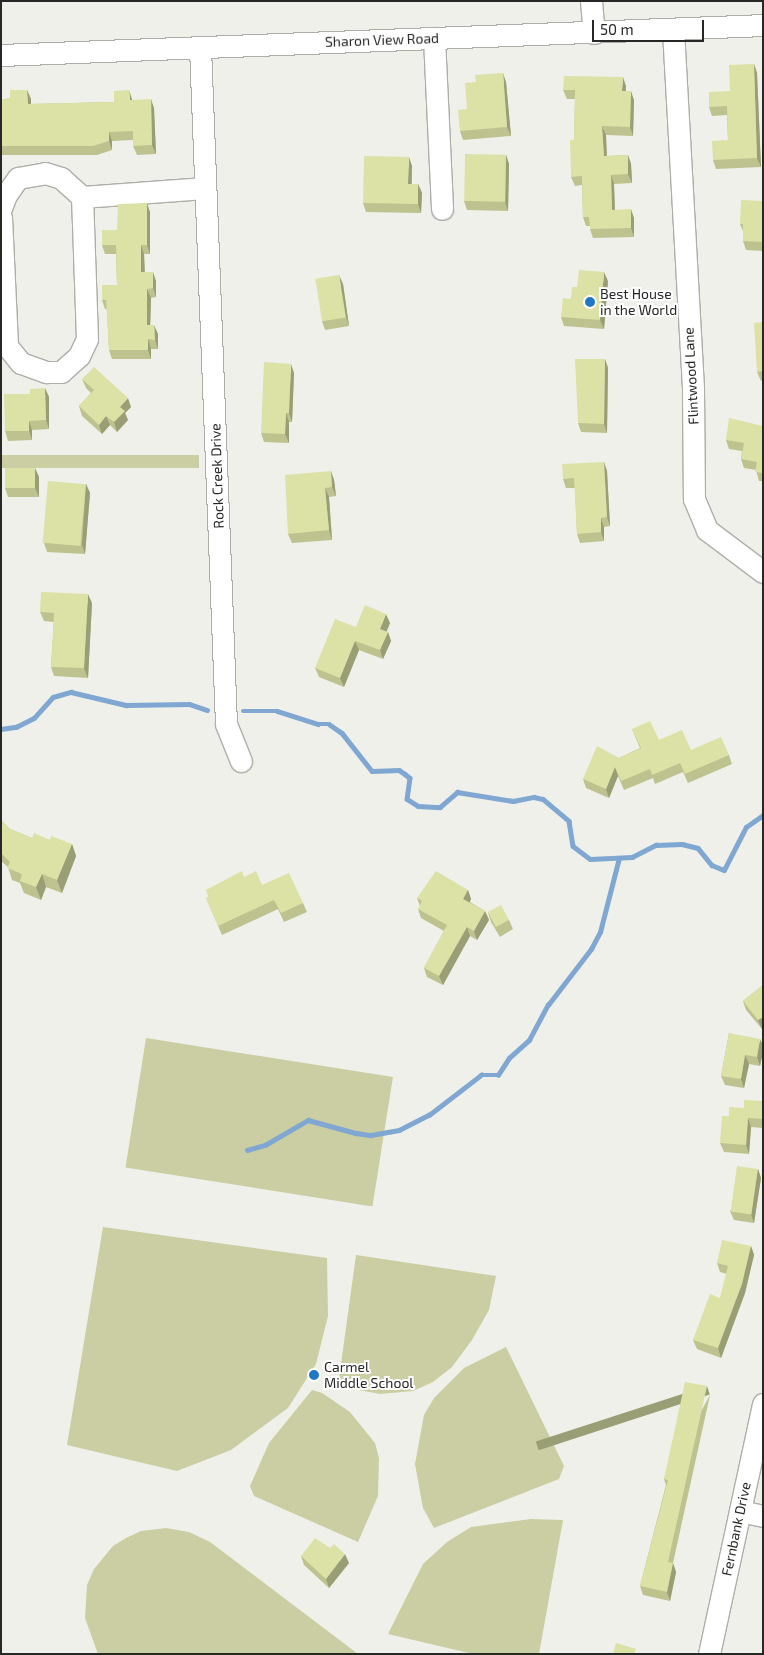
<!DOCTYPE html>
<html>
<head>
<meta charset="utf-8">
<style>
  body { margin:0 }
  #map { position:relative; width:764px; height:1655px; overflow:hidden; background:#eff0ea; font-family:"Exo 2",sans-serif }
  div>[style] { position:absolute }
  .green>* { inset:0; background:#cbcea2; transform-origin:0 0 }
  .stream>* { height:4.5px; margin:-2.25px; padding:0 2.25px; transform-origin:2.25px; border-radius:2.25px; background:#7fa7d2 }
  .roads { filter:drop-shadow(1px 0 #aeaea9) drop-shadow(-1px 0 #aeaea9) drop-shadow(0 1px #aeaea9) drop-shadow(0 -1px #aeaea9) }
  .minor>* { height:21px; margin:-10.5px; padding:0 10.5px; transform-origin:10.5px; border-radius:10.5px; background:#fff }
  .wall>* { inset:0; background:#bdc28f }
  .shaded-wall>* { inset:0; background:#9a9e74; transform-origin:0 0 }
  .building>* { inset:0; background:#dce1a6; transform-origin:0 0 }
  .dots>* { width:14px; height:14px; translate:-50% -50%; box-sizing:border-box; border:2px solid #fff; border-radius:50% }
  span { translate:-50% -50%; white-space:nowrap; text-align:center; line-height:1.15; -webkit-text-stroke:4px #fff; paint-order:stroke }
  .street-label { font-size:14px; color:#272725 }
  .poi-label { font-size:14px; color:#272725 }
  .left { translate:0 -50%; text-align:left }
  .frame { position:absolute; inset:0; border:2px solid #272725; pointer-events:none }
  .scale { position:absolute; left:592px; top:20px; width:112px; height:22px; box-sizing:border-box; border:2px solid #272725; border-top:0; padding-left:6px; font-size:15px; line-height:18px; white-space:nowrap; color:#272725; -webkit-text-stroke:4px #fff; paint-order:stroke }
</style>
</head>
<body>
<div id="map">
  <div class="green">
    <i style="left:199px;top:455px;width:13px;height:198px;rotate:90deg"></i>
    <i style="left:146px;top:1038px;width:250px;height:131px;rotate:9deg"></i>
    <i style="clip-path:polygon(103px 1227px,327px 1258px,328px 1316px,316px 1364px,288px 1408px,231px 1450px,177px 1471px,67px 1445px)"></i>
    <i style="clip-path:polygon(356px 1255px,496px 1276px,489px 1310px,472px 1340px,452px 1367px,433px 1382px,413px 1391px,380px 1394px,338px 1386px)"></i>
    <i style="clip-path:polygon(506px 1347px,564px 1466px,559px 1479px,434px 1528px,423px 1508px,415px 1464px,424px 1415px,434px 1398px,464px 1368px)"></i>
    <i style="clip-path:polygon(312px 1390px,322px 1393px,350px 1412px,375px 1443px,379px 1458px,378px 1496px,358px 1542px,254px 1496px,250px 1486px,269px 1443px)"></i>
    <i style="clip-path:polygon(531px 1519px,563px 1520px,539px 1654px,473px 1654px,388px 1634px,423px 1564px,447px 1542px,471px 1527px)"></i>
    <i style="clip-path:polygon(166px 1528px,189px 1532px,210px 1542px,358px 1654px,98px 1654px,85px 1618px,87px 1585px,94px 1569px,113px 1546px,126px 1538px,141px 1531px)"></i>
  </div>
  <div class="stream">
    <i style="left:243px;top:711px;width:34px"></i>
    <i style="left:277px;top:711px;width:43px;rotate:17.6deg"></i>
    <i style="left:318px;top:724px;width:11px"></i>
    <i style="left:329px;top:724px;width:16px;rotate:35deg"></i>
    <i style="left:342px;top:733px;width:48px;rotate:51.7deg"></i>
    <i style="left:372px;top:771px;width:27px;rotate:-2deg"></i>
    <i style="left:399px;top:770px;width:7px;rotate:34deg"></i>
    <i style="left:405px;top:774px;width:6px;rotate:39deg"></i>
    <i style="left:410px;top:778px;width:21px;rotate:98deg"></i>
    <i style="left:407px;top:799px;width:13px;rotate:32deg"></i>
    <i style="left:418px;top:806px;width:22px;rotate:3deg"></i>
    <i style="left:440px;top:807px;width:23px;rotate:-41deg"></i>
    <i style="left:457px;top:792px;width:57px;rotate:9.1deg"></i>
    <i style="left:513px;top:801px;width:21px;rotate:-11deg"></i>
    <i style="left:534px;top:797px;width:9px;rotate:13deg"></i>
    <i style="left:543px;top:799px;width:34px;rotate:40deg"></i>
    <i style="left:569px;top:821px;width:25px;rotate:81deg"></i>
    <i style="left:573px;top:846px;width:21px;rotate:37deg"></i>
    <i style="left:590px;top:859px;width:42px;rotate:-2.7deg"></i>
    <i style="left:632px;top:857px;width:27px;rotate:-27deg"></i>
    <i style="left:656px;top:845px;width:26px;rotate:-2deg"></i>
    <i style="left:682px;top:844px;width:16px;rotate:14deg"></i>
    <i style="left:698px;top:848px;width:22px;rotate:51deg"></i>
    <i style="left:712px;top:865px;width:13px;rotate:23deg"></i>
    <i style="left:724px;top:870px;width:48px;rotate:-62.9deg"></i>
    <i style="left:746px;top:827px;width:21px;rotate:-35deg"></i>
    <i style="left:1px;top:729px;width:15px;rotate:-8deg"></i>
    <i style="left:16px;top:727px;width:20px;rotate:-27deg"></i>
    <i style="left:34px;top:718px;width:28px;rotate:-48deg"></i>
    <i style="left:53px;top:697px;width:19px;rotate:-16deg"></i>
    <i style="left:71px;top:692px;width:57px;rotate:13.3deg"></i>
    <i style="left:126px;top:705px;width:63px;rotate:-0.9deg"></i>
    <i style="left:189px;top:704px;width:19px;rotate:18deg"></i>
    <i style="left:247px;top:1150px;width:19px;rotate:-16deg"></i>
    <i style="left:265px;top:1145px;width:50px;rotate:-30.2deg"></i>
    <i style="left:308px;top:1120px;width:50px;rotate:15.2deg"></i>
    <i style="left:356px;top:1133px;width:15px;rotate:8deg"></i>
    <i style="left:371px;top:1135px;width:28px;rotate:-10deg"></i>
    <i style="left:399px;top:1130px;width:34px;rotate:-27deg"></i>
    <i style="left:429px;top:1115px;width:66px;rotate:-37.6deg"></i>
    <i style="left:481px;top:1075px;width:17px"></i>
    <i style="left:498px;top:1075px;width:20px;rotate:-57deg"></i>
    <i style="left:509px;top:1058px;width:27px;rotate:-42deg"></i>
    <i style="left:529px;top:1040px;width:40px;rotate:-62deg"></i>
    <i style="left:548px;top:1005px;width:71px;rotate:-52.5deg"></i>
    <i style="left:591px;top:949px;width:19px;rotate:-62deg"></i>
    <i style="left:600px;top:932px;width:76px;rotate:-75.6deg"></i>
  </div>
  <div class="roads">
    <div class="minor">
      <i style="left:591px;top:1px;width:32px;rotate:85deg"></i>
      <i style="left:673px;top:30px;width:361px;rotate:86.8deg"></i>
      <i style="left:693px;top:390px;width:109px;rotate:89.5deg"></i>
      <i style="left:694px;top:499px;width:34px;rotate:67deg"></i>
      <i style="left:707px;top:530px;width:70px;rotate:36.9deg"></i>
      <i style="left:434px;top:38px;width:171px;rotate:87.3deg"></i>
      <i style="left:200px;top:47px;width:677px;rotate:87.8deg"></i>
      <i style="left:226px;top:724px;width:40px;rotate:68deg"></i>
      <i style="left:1px;top:55px;width:763px;rotate:-2.25deg"></i>
      <i style="left:1px;top:208px;width:14px;rotate:-69deg"></i>
      <i style="left:6px;top:195px;width:21px;rotate:-55deg"></i>
      <i style="left:18px;top:178px;width:27px;rotate:-10deg"></i>
      <i style="left:45px;top:173px;width:17px;rotate:17deg"></i>
      <i style="left:61px;top:178px;width:28px;rotate:42deg"></i>
      <i style="left:82px;top:197px;width:123px;rotate:-4.2deg"></i>
      <i style="left:1px;top:217px;width:129px;rotate:87.3deg"></i>
      <i style="left:7px;top:346px;width:22px;rotate:51deg"></i>
      <i style="left:21px;top:363px;width:27px;rotate:20deg"></i>
      <i style="left:46px;top:372px;width:15px"></i>
      <i style="left:61px;top:372px;width:24px;rotate:-42deg"></i>
      <i style="left:79px;top:356px;width:19px;rotate:-65deg"></i>
      <i style="left:87px;top:339px;width:142px;rotate:-92deg"></i>
      <i style="left:740px;top:1511px;width:24px;rotate:12deg"></i>
      <i style="left:709px;top:1654px;width:256px;rotate:-77.8deg"></i>
    </div>
  </div>
  <div class="wall">
    <i style="clip-path:polygon(754px 64px,757px 73px,761px 167px,716px 169px,713px 160px,728px 140px,727px 115px,712px 116px,709px 107px,730px 91px)"></i>
    <i style="clip-path:polygon(506px 82px,511px 136px,463px 140px,460px 131px,467px 109px)"></i>
    <i style="clip-path:polygon(626px 86px,626px 91px,634px 100px,633px 136px,606px 135px,607px 156px,628px 155px,631px 164px,632px 183px,614px 184px,615px 210px,634px 218px,634px 237px,593px 238px,590px 229px,590px 226px,586px 226px,583px 217px,582px 185px,575px 186px,571px 177px,574px 140px,575px 99px,567px 99px,563px 90px)"></i>
    <i style="clip-path:polygon(27px 90px,31px 99px,31px 104px,114px 102px,133px 100px,154px 108px,156px 154px,137px 155px,133px 146px,133px 140px,112px 141px,112px 150px,97px 155px,1px 155px,1px 100px,10px 98px)"></i>
    <i style="clip-path:polygon(506px 155px,509px 164px,508px 211px,467px 210px,464px 201px)"></i>
    <i style="clip-path:polygon(412px 166px,412px 184px,418px 184px,422px 193px,421px 213px,366px 212px,363px 203px)"></i>
    <i style="clip-path:polygon(763px 201px,763px 251px,746px 250px,743px 241px,743px 231px,740px 224px)"></i>
    <i style="clip-path:polygon(150px 212px,150px 254px,144px 254px,145px 272px,156px 281px,156px 297px,151px 298px,150px 325px,158px 334px,158px 349px,151px 349px,151px 359px,112px 359px,109px 350px,107px 309px,105px 309px,102px 300px,117px 285px,116px 254px,105px 254px,102px 245px)"></i>
    <i style="clip-path:polygon(608px 281px,604px 329px,564px 326px,561px 317px,577px 287px)"></i>
    <i style="clip-path:polygon(343px 284px,349px 326px,325px 330px,322px 321px)"></i>
    <i style="clip-path:polygon(763px 322px,763px 380px,761px 381px,757px 372px)"></i>
    <i style="clip-path:polygon(605px 359px,608px 368px,607px 433px,581px 432px,578px 423px)"></i>
    <i style="clip-path:polygon(294px 373px,292px 422px,289px 422px,289px 443px,264px 442px,261px 433px)"></i>
    <i style="clip-path:polygon(82px 379px,131px 407px,125px 413px,128px 420px,117px 432px,110px 425px,102px 434px,82px 416px,79px 406px,91px 393px,86px 388px)"></i>
    <i style="clip-path:polygon(45px 388px,49px 397px,49px 429px,32px 430px,32px 440px,8px 441px,5px 431px,30px 394px)"></i>
    <i style="clip-path:polygon(763px 426px,763px 481px,759px 481px,756px 470px,744px 468px,741px 459px,742px 451px,729px 449px,726px 440px)"></i>
    <i style="clip-path:polygon(604px 462px,607px 471px,610px 526px,604px 527px,604px 541px,580px 543px,577px 534px,575px 488px,566px 488px,563px 479px)"></i>
    <i style="clip-path:polygon(35px 468px,39px 477px,39px 497px,8px 497px,5px 488px)"></i>
    <i style="clip-path:polygon(331px 471px,334px 480px,336px 496px,329px 497px,332px 540px,292px 543px,288px 534px)"></i>
    <i style="clip-path:polygon(86px 484px,90px 493px,85px 554px,47px 552px,44px 543px)"></i>
    <i style="clip-path:polygon(92px 603px,88px 678px,54px 676px,51px 667px,54px 622px,44px 621px,40px 612px)"></i>
    <i style="clip-path:polygon(390px 623px,386px 631px,388px 632px,391px 641px,383px 659px,359px 650px,344px 687px,319px 677px,315px 668px,356px 627px)"></i>
    <i style="clip-path:polygon(632px 729px,659px 740px,691px 750px,729px 755px,732px 764px,688px 783px,683px 772px,655px 784px,653px 778px,624px 790px,618px 776px,609px 798px,586px 788px,583px 779px,619px 758px,640px 748px)"></i>
    <i style="clip-path:polygon(1px 820px,10px 829px,32px 838px,50px 840px,72px 844px,76px 856px,62px 893px,46px 887px,41px 900px,24px 893px,20px 883px,12px 880px,8px 867px,1px 861px)"></i>
    <i style="clip-path:polygon(244px 877px,303px 903px,307px 912px,284px 922px,278px 909px,222px 935px,206px 898px,209px 897px,206px 890px)"></i>
    <i style="clip-path:polygon(468px 890px,471px 899px,470px 902px,485px 911px,489px 920px,477px 940px,470px 936px,443px 985px,427px 977px,424px 968px,444px 931px,421px 918px,418px 909px,420px 906px,417px 898px)"></i>
    <i style="clip-path:polygon(488px 913px,509px 920px,513px 929px,500px 937px,491px 922px)"></i>
    <i style="clip-path:polygon(763px 985px,762px 1029px,746px 1010px,743px 1001px)"></i>
    <i style="clip-path:polygon(729px 1033px,763px 1045px,760px 1066px,749px 1064px,744px 1088px,725px 1085px,721px 1076px)"></i>
    <i style="clip-path:polygon(763px 1101px,763px 1128px,751px 1127px,749px 1154px,724px 1152px,720px 1143px,729px 1116px,744px 1108px)"></i>
    <i style="clip-path:polygon(758px 1169px,761px 1178px,754px 1223px,734px 1220px,730px 1211px)"></i>
    <i style="clip-path:polygon(751px 1246px,754px 1255px,745px 1293px,721px 1358px,697px 1349px,693px 1340px,720px 1298px,727px 1274px,720px 1272px,717px 1263px)"></i>
    <i style="clip-path:polygon(710px 1395px,673px 1563px,676px 1572px,670px 1601px,643px 1595px,640px 1586px,666px 1485px,664px 1479px)"></i>
    <i style="clip-path:polygon(301px 1556px,349px 1563px,329px 1588px,304px 1565px)"></i>
  </div>
  <div class="shaded-wall">
    <i style="clip-path:polygon(754px 64px,757px 73px,761px 167px,757px 158px)"></i>
    <i style="clip-path:polygon(503px 73px,506px 82px,511px 136px,507px 127px)"></i>
    <i style="clip-path:polygon(623px 77px,626px 86px,625px 100px,622px 91px)"></i>
    <i style="clip-path:polygon(27px 90px,31px 99px,31px 114px,28px 104px)"></i>
    <i style="clip-path:polygon(129px 90px,132px 99px,133px 109px,130px 100px)"></i>
    <i style="clip-path:polygon(631px 91px,634px 100px,633px 136px,630px 127px)"></i>
    <i style="clip-path:polygon(151px 99px,154px 108px,156px 154px,152px 145px)"></i>
    <i style="clip-path:polygon(602px 126px,606px 135px,607px 165px,604px 156px)"></i>
    <i style="clip-path:polygon(109px 132px,112px 141px,112px 150px,109px 141px)"></i>
    <i style="clip-path:polygon(506px 155px,509px 164px,508px 211px,505px 202px)"></i>
    <i style="clip-path:polygon(628px 155px,631px 164px,632px 183px,628px 174px)"></i>
    <i style="clip-path:polygon(409px 157px,412px 166px,411px 193px,408px 184px)"></i>
    <i style="clip-path:polygon(611px 175px,614px 184px,615px 219px,612px 210px)"></i>
    <i style="clip-path:polygon(418px 184px,422px 193px,421px 213px,418px 204px)"></i>
    <i style="clip-path:polygon(147px 203px,150px 212px,150px 254px,147px 245px)"></i>
    <i style="clip-path:polygon(631px 209px,634px 218px,634px 237px,631px 228px)"></i>
    <i style="clip-path:polygon(141px 245px,144px 254px,145px 281px,141px 272px)"></i>
    <i style="clip-path:polygon(153px 272px,156px 281px,156px 297px,153px 288px)"></i>
    <i style="clip-path:polygon(604px 272px,608px 281px,604px 329px,600px 320px)"></i>
    <i style="clip-path:polygon(339px 275px,343px 284px,349px 326px,346px 317px)"></i>
    <i style="clip-path:polygon(147px 289px,151px 298px,150px 334px,147px 325px)"></i>
    <i style="clip-path:polygon(154px 325px,158px 334px,158px 349px,155px 340px)"></i>
    <i style="clip-path:polygon(148px 339px,151px 349px,151px 359px,148px 350px)"></i>
    <i style="clip-path:polygon(605px 359px,608px 368px,607px 433px,604px 424px)"></i>
    <i style="clip-path:polygon(291px 364px,294px 373px,292px 422px,289px 413px)"></i>
    <i style="clip-path:polygon(45px 388px,49px 397px,49px 429px,46px 420px)"></i>
    <i style="clip-path:polygon(128px 398px,131px 407px,125px 413px,128px 420px,117px 432px,114px 422px,120px 407px)"></i>
    <i style="clip-path:polygon(286px 413px,289px 422px,289px 443px,285px 434px)"></i>
    <i style="clip-path:polygon(106px 416px,110px 425px,102px 434px,99px 425px)"></i>
    <i style="clip-path:polygon(29px 421px,32px 430px,32px 440px,29px 431px)"></i>
    <i style="clip-path:polygon(604px 462px,607px 471px,610px 526px,607px 517px)"></i>
    <i style="clip-path:polygon(35px 468px,39px 477px,39px 497px,35px 488px)"></i>
    <i style="clip-path:polygon(331px 471px,334px 480px,336px 496px,332px 487px)"></i>
    <i style="clip-path:polygon(86px 484px,90px 493px,85px 554px,82px 545px)"></i>
    <i style="clip-path:polygon(325px 488px,329px 497px,332px 540px,329px 530px)"></i>
    <i style="clip-path:polygon(601px 518px,604px 527px,604px 541px,601px 532px)"></i>
    <i style="clip-path:polygon(88px 594px,92px 603px,88px 678px,84px 668px)"></i>
    <i style="clip-path:polygon(386px 614px,390px 623px,384px 638px,380px 629px)"></i>
    <i style="clip-path:polygon(388px 632px,391px 641px,383px 659px,380px 650px)"></i>
    <i style="clip-path:polygon(355px 641px,359px 650px,344px 687px,340px 678px)"></i>
    <i style="clip-path:polygon(615px 767px,618px 776px,609px 798px,606px 789px)"></i>
    <i style="clip-path:polygon(72px 844px,76px 856px,62px 893px,57px 880px)"></i>
    <i style="clip-path:polygon(42px 874px,46px 887px,41px 900px,36px 887px)"></i>
    <i style="clip-path:polygon(468px 890px,471px 899px,467px 908px,463px 899px)"></i>
    <i style="clip-path:polygon(485px 911px,489px 920px,477px 940px,474px 931px)"></i>
    <i style="clip-path:polygon(467px 927px,470px 936px,443px 985px,439px 976px)"></i>
    <i style="clip-path:polygon(763px 1017px,763px 1029px,762px 1029px,758px 1020px)"></i>
    <i style="clip-path:polygon(760px 1039px,763px 1045px,763px 1053px,760px 1066px,757px 1057px)"></i>
    <i style="clip-path:polygon(745px 1055px,749px 1064px,744px 1088px,741px 1079px)"></i>
    <i style="clip-path:polygon(748px 1118px,751px 1127px,749px 1154px,746px 1145px)"></i>
    <i style="clip-path:polygon(758px 1169px,761px 1178px,754px 1223px,751px 1214px)"></i>
    <i style="clip-path:polygon(751px 1246px,754px 1255px,745px 1293px,721px 1358px,718px 1348px)"></i>
    <i style="left:707px;top:1386px;width:9px;height:180px;rotate:72deg"></i>
    <i style="clip-path:polygon(345px 1554px,349px 1563px,329px 1588px,326px 1579px)"></i>
    <i style="clip-path:polygon(673px 1563px,676px 1572px,670px 1601px,667px 1592px)"></i>
  </div>
  <div class="building">
    <i style="clip-path:polygon(754px 64px,757px 158px,713px 160px,712px 141px,728px 140px,727px 106px,709px 107px,709px 92px,730px 91px,729px 65px)"></i>
    <i style="clip-path:polygon(503px 73px,507px 127px,460px 131px,458px 110px,467px 109px,465px 83px,476px 82px,475px 75px)"></i>
    <i style="clip-path:polygon(564px 76px,623px 77px,622px 91px,631px 91px,630px 127px,602px 126px,604px 156px,628px 155px,628px 174px,611px 175px,612px 210px,631px 209px,631px 228px,590px 229px,589px 217px,583px 217px,582px 176px,571px 177px,570px 140px,574px 140px,575px 90px,563px 90px)"></i>
    <i style="clip-path:polygon(10px 90px,27px 90px,28px 104px,114px 102px,114px 91px,129px 90px,130px 100px,151px 99px,152px 145px,133px 146px,133px 131px,109px 132px,109px 141px,93px 146px,1px 146px,1px 100px,10px 98px)"></i>
    <i style="left:465px;top:154px;width:41px;height:47px;rotate:1deg"></i>
    <i style="clip-path:polygon(364px 156px,409px 157px,408px 184px,418px 184px,418px 204px,363px 203px)"></i>
    <i style="clip-path:polygon(741px 200px,763px 201px,763px 242px,743px 241px,743px 224px,740px 224px)"></i>
    <i style="clip-path:polygon(147px 203px,147px 245px,141px 245px,141px 272px,153px 272px,153px 288px,147px 289px,147px 325px,154px 325px,155px 340px,148px 339px,148px 350px,109px 350px,106px 300px,102px 300px,102px 285px,117px 285px,116px 245px,102px 245px,102px 230px,117px 230px,118px 204px)"></i>
    <i style="clip-path:polygon(579px 270px,604px 272px,600px 320px,561px 317px,563px 298px,571px 299px,572px 287px,577px 287px)"></i>
    <i style="left:339px;top:275px;width:43px;height:24px;rotate:81deg"></i>
    <i style="clip-path:polygon(763px 322px,763px 371px,757px 372px,754px 323px)"></i>
    <i style="clip-path:polygon(575px 359px,605px 359px,604px 424px,578px 423px)"></i>
    <i style="clip-path:polygon(264px 362px,291px 364px,289px 413px,286px 413px,285px 434px,261px 433px)"></i>
    <i style="clip-path:polygon(94px 367px,128px 398px,120px 407px,125px 411px,114px 422px,106px 416px,99px 425px,79px 406px,94px 390px,82px 379px)"></i>
    <i style="clip-path:polygon(45px 388px,46px 420px,29px 421px,29px 431px,5px 431px,4px 394px,30px 394px,30px 389px)"></i>
    <i style="clip-path:polygon(729px 418px,763px 426px,763px 473px,755px 472px,757px 462px,741px 459px,744px 443px,726px 440px)"></i>
    <i style="clip-path:polygon(604px 462px,607px 517px,601px 518px,601px 532px,577px 534px,574px 478px,563px 479px,562px 464px)"></i>
    <i style="left:5px;top:468px;width:30px;height:20px"></i>
    <i style="clip-path:polygon(331px 471px,332px 487px,325px 488px,329px 530px,288px 534px,285px 475px)"></i>
    <i style="left:48px;top:481px;width:38px;height:62px;rotate:5deg"></i>
    <i style="clip-path:polygon(41px 592px,88px 594px,84px 668px,51px 667px,54px 613px,40px 612px)"></i>
    <i style="clip-path:polygon(365px 605px,386px 614px,380px 629px,388px 632px,380px 650px,355px 641px,340px 678px,315px 668px,335px 619px,356px 627px)"></i>
    <i style="clip-path:polygon(650px 721px,659px 740px,682px 730px,691px 750px,721px 737px,729px 755px,685px 774px,680px 763px,652px 775px,650px 769px,621px 781px,615px 767px,606px 789px,583px 779px,597px 746px,619px 758px,641px 748px,632px 729px)"></i>
    <i style="clip-path:polygon(1px 820px,10px 829px,32px 838px,34px 833px,50px 840px,51px 836px,72px 844px,57px 880px,42px 874px,36px 887px,20px 881px,22px 874px,7px 868px,10px 862px,1px 853px)"></i>
    <i style="clip-path:polygon(242px 871px,244px 877px,256px 871px,262px 885px,289px 873px,303px 903px,281px 913px,274px 900px,218px 926px,206px 898px,209px 897px,206px 890px)"></i>
    <i style="clip-path:polygon(436px 871px,468px 890px,463px 899px,485px 911px,474px 931px,467px 927px,439px 976px,424px 968px,447px 925px,418px 909px,422px 901px,417px 898px)"></i>
    <i style="left:501px;top:905px;width:17px;height:15px;rotate:62deg"></i>
    <i style="clip-path:polygon(763px 985px,763px 1017px,758px 1020px,743px 1001px)"></i>
    <i style="clip-path:polygon(729px 1033px,760px 1039px,757px 1057px,745px 1055px,741px 1079px,721px 1076px)"></i>
    <i style="clip-path:polygon(744px 1100px,763px 1101px,763px 1119px,748px 1118px,746px 1145px,720px 1143px,722px 1116px,729px 1116px,729px 1107px,744px 1108px)"></i>
    <i style="left:737px;top:1166px;width:21px;height:46px;rotate:8deg"></i>
    <i style="clip-path:polygon(722px 1240px,751px 1246px,742px 1284px,718px 1348px,693px 1340px,710px 1294px,720px 1298px,728px 1266px,717px 1263px)"></i>
    <i style="clip-path:polygon(685px 1382px,707px 1386px,668px 1562px,673px 1563px,667px 1592px,640px 1586px,668px 1480px,664px 1479px)"></i>
    <i style="clip-path:polygon(315px 1538px,330px 1548px,334px 1544px,345px 1554px,326px 1579px,301px 1556px)"></i>
    <i style="clip-path:polygon(616px 1643px,636px 1649px,634px 1654px,613px 1654px)"></i>
  </div>
  <div class="dots">
    <i style="left:590px;top:302px;background:#2077c5"></i>
    <i style="left:314px;top:1375px;background:#2077c5"></i>
  </div>
  <div class="street-label">
    <span style="left:382px;top:40px;rotate:-2deg">Sharon View Road</span>
    <span style="left:691px;top:376px;rotate:-93deg">Flintwood Lane</span>
    <span style="left:217px;top:476px;rotate:-92deg">Rock Creek Drive</span>
    <span style="left:736px;top:1529px;rotate:-78deg">Fernbank Drive</span>
  </div>
  <div class="poi-label">
    <span class="left" style="left:600px;top:302px">Best House<br>in the World</span>
    <span class="left" style="left:324px;top:1375px">Carmel<br>Middle School</span>
  </div>
  <div class="frame"></div>
  <div class="scale">50 m</div>
</div>
</body>
</html>
